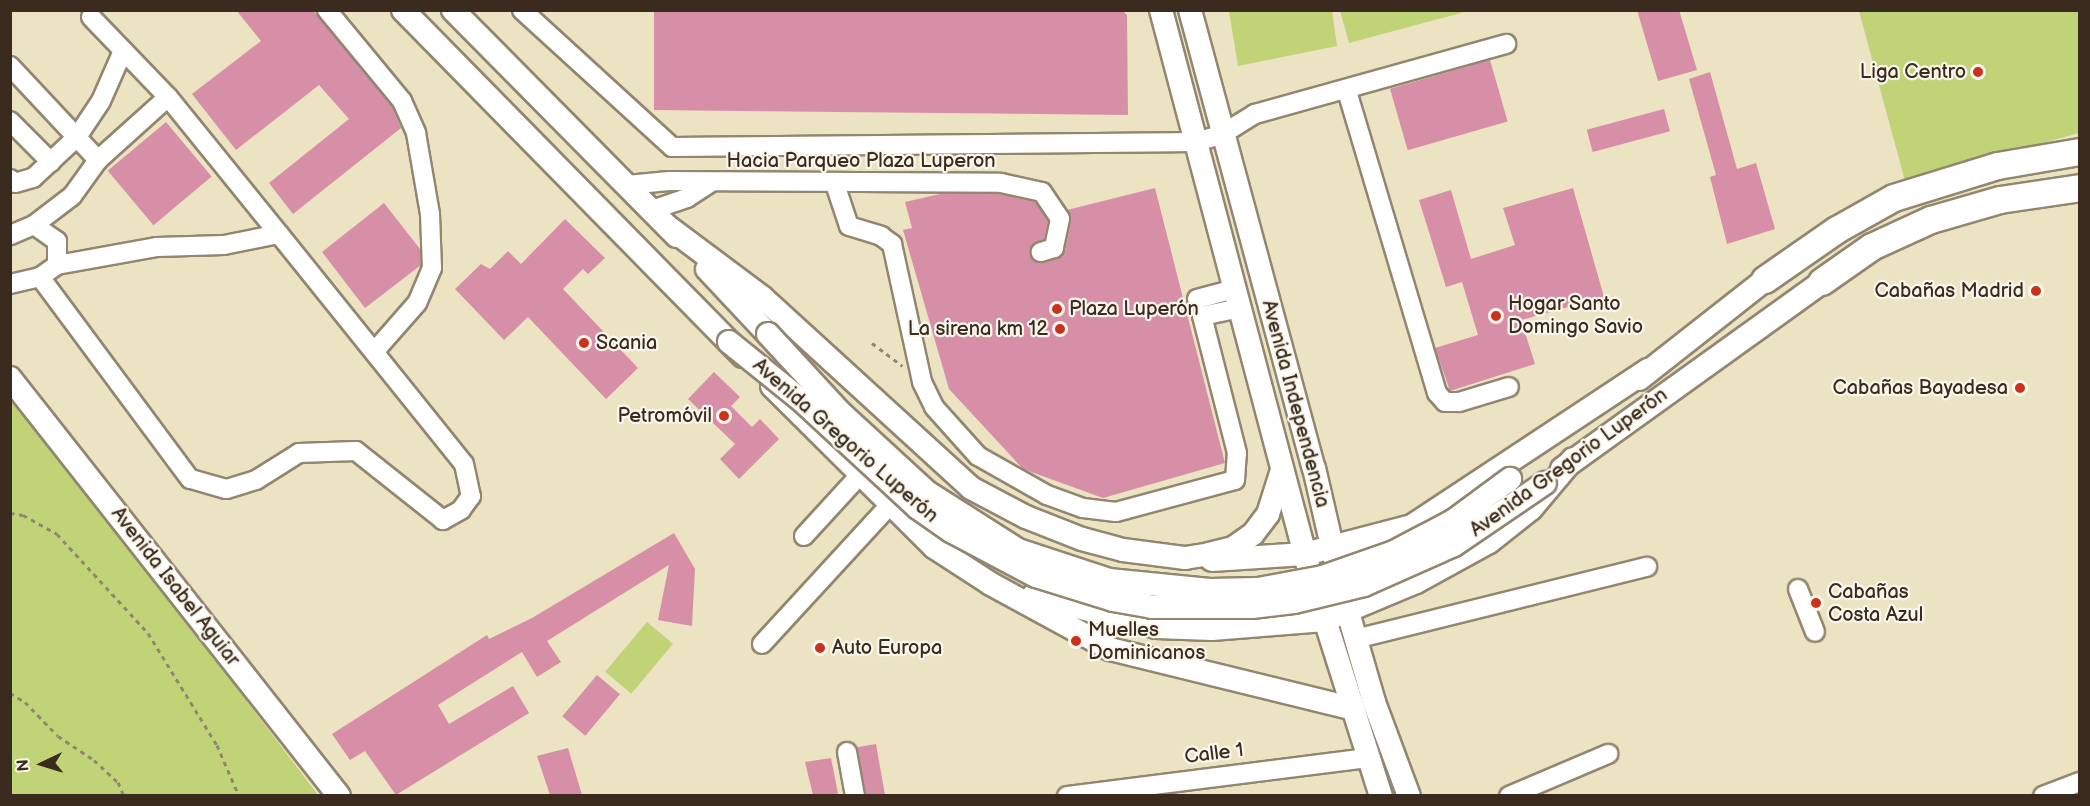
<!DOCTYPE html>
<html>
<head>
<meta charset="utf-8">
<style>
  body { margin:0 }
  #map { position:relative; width:2090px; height:806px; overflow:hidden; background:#ebe3c2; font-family:"Balsamiq Sans",sans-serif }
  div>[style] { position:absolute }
  .green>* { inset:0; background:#c0d377; transform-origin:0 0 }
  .building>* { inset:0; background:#d78fa8; transform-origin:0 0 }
  .path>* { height:3px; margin-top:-1.5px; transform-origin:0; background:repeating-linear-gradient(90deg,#938670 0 4.5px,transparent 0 9px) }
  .roads { filter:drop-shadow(2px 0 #938670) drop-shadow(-2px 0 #938670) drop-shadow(0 2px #938670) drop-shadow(0 -2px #938670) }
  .minor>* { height:18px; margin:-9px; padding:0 9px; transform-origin:9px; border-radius:9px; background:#fff }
  .major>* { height:22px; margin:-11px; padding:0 11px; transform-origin:11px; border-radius:11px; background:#fff }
  .highway>* { height:26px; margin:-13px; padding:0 13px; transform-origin:13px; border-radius:13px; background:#fff }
  .bridges { filter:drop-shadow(2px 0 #938670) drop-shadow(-2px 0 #938670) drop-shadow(0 2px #938670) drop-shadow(0 -2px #938670) }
  .major-bridge>* { height:22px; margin:-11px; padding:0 11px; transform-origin:11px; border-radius:11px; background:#fff }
  .dots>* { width:16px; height:16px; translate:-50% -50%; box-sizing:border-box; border:3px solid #fbf7ec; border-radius:50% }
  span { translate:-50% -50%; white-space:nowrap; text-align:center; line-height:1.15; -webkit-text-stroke:4.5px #fbf7ec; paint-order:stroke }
  .poi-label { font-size:20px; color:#3b2a1e }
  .right { translate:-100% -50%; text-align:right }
  .left { translate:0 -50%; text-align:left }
  .street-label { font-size:20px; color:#3b2a1e }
  .frame { position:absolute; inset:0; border:12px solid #3b2a1e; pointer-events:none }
  .north { position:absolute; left:12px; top:734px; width:60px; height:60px; -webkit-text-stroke:4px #fbf7ec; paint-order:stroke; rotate:266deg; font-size:16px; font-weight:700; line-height:24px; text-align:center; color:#3b2a1e }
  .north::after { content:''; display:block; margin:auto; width:21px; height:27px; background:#3b2a1e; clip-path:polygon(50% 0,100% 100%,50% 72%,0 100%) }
</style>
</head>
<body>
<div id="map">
  <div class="green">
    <i style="clip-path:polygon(1472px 10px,1349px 43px,1340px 11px,1340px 10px)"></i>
    <i style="clip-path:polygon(1229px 11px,1332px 11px,1337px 46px,1238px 66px)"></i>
    <i style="clip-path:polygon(1859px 11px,2079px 11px,2079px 133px,1905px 181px)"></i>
    <i style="clip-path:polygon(10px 396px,120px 534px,318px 795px,11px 795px)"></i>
    <i style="left:647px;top:622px;width:34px;height:65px;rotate:40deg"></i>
  </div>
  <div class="building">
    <i style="clip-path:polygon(236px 10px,313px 10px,392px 107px,401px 128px,293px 214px,269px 183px,349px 119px,319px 85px,236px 150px,192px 94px,261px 41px)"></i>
    <i style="clip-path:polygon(654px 10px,1122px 10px,1127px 15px,1128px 115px,654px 110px)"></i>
    <i style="clip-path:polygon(1637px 10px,1679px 10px,1697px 70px,1658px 81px)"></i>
    <i style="left:1490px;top:60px;width:64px;height:104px;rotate:74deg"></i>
    <i style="clip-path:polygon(1710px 72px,1737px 169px,1756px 163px,1775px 229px,1727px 244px,1710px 177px,1716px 175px,1689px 79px)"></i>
    <i style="left:1664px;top:109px;width:23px;height:80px;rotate:75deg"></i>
    <i style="left:166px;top:122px;width:71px;height:76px;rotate:50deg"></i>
    <i style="clip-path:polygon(1155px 188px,1225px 463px,1103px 498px,1023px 469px,949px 389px,903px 230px,912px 228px,905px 202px,940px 194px,1000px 194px,1035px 202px,1048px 221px,1044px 239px,1032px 245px,1030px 255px,1034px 261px,1044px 263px,1058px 258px,1065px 251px,1071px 221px,1067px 210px)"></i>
    <i style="clip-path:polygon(1573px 188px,1604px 297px,1521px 320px,1535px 364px,1450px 391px,1435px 348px,1478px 335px,1462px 282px,1446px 287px,1419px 200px,1451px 190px,1471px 259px,1515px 245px,1503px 208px)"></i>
    <i style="clip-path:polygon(384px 203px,420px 249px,421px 265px,365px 308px,322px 252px)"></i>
    <i style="clip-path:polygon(565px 219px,605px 258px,588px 274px,583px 269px,563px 289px,638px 368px,606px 399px,528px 317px,504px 340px,455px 289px,481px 264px,490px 269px,508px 251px,521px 264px)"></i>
    <i style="clip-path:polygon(714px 372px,740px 397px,731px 406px,752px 427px,760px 419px,779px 439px,739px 479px,720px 459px,735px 444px,688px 399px)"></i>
    <i style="clip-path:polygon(674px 533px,695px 569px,692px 626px,658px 620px,669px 565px,547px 641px,561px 662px,537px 677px,522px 652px,438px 705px,449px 724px,513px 686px,529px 713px,396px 795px,365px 751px,350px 760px,332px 734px,487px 635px,489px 639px,532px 618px)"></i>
    <i style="left:597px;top:675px;width:30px;height:54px;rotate:40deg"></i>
    <i style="left:876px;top:744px;width:52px;height:19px;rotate:80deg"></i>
    <i style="clip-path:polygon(568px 748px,582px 795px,550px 795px,537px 756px)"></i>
    <i style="clip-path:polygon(831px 758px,838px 794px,813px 795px,805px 762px)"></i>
  </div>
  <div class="path">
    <i style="left:872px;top:343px;width:38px;rotate:37deg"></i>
    <i style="left:10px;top:513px;width:13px;rotate:9deg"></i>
    <i style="left:23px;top:515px;width:39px;rotate:29deg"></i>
    <i style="left:57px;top:534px;width:134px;rotate:47.4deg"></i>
    <i style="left:148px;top:633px;width:132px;rotate:58.4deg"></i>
    <i style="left:217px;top:745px;width:56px;rotate:66.7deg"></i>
    <i style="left:10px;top:693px;width:17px;rotate:31deg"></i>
    <i style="left:25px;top:702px;width:47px;rotate:45.9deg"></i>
    <i style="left:58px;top:736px;width:43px;rotate:33.7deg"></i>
    <i style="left:94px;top:760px;width:33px;rotate:43deg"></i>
    <i style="left:118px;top:782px;width:15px;rotate:67deg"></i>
  </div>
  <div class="roads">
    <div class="minor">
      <i style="left:327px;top:10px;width:118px;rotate:50.5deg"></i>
      <i style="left:402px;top:101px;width:35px;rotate:66deg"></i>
      <i style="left:416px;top:133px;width:82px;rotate:80.2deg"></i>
      <i style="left:430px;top:214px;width:54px;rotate:87.9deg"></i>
      <i style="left:432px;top:268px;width:38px;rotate:113deg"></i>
      <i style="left:417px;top:303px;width:65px;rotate:131.3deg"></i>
      <i style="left:522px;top:10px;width:203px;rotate:42.4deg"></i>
      <i style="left:672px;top:147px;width:523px;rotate:-0.55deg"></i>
      <i style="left:1195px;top:142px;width:27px;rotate:-15deg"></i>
      <i style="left:1221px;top:135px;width:40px;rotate:-32deg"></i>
      <i style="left:1255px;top:114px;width:261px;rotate:-15.6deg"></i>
      <i style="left:91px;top:17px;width:111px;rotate:46.1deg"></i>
      <i style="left:168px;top:97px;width:176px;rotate:51deg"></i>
      <i style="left:10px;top:66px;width:129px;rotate:46.9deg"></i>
      <i style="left:98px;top:160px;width:44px;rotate:125.8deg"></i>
      <i style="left:72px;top:196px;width:48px;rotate:142.7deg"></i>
      <i style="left:34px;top:225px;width:26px;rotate:157deg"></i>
      <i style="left:1347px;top:91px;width:315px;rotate:73.4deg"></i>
      <i style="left:1437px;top:393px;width:12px;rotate:48deg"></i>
      <i style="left:1445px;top:402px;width:14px"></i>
      <i style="left:1459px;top:402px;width:52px;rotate:-16.7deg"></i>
      <i style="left:10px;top:121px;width:58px;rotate:45deg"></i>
      <i style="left:98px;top:160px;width:94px;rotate:-42deg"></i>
      <i style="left:10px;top:179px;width:6px;rotate:39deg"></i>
      <i style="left:15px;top:183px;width:19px;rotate:-16deg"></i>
      <i style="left:33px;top:178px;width:60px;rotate:-43deg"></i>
      <i style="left:77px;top:137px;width:43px;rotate:-56.3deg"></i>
      <i style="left:101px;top:101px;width:55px;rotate:-66.3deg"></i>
      <i style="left:835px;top:184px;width:44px;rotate:71.6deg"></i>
      <i style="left:849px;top:226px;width:34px;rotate:17deg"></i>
      <i style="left:881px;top:236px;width:14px;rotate:36deg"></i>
      <i style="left:892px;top:244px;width:141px;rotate:77.7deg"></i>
      <i style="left:922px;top:382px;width:28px;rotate:64deg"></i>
      <i style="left:934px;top:407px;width:66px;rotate:48.1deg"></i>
      <i style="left:978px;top:456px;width:79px;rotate:29.5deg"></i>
      <i style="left:1047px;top:495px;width:38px;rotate:20deg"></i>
      <i style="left:1083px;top:508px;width:33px;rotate:7deg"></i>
      <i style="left:1116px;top:512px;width:123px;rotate:-15.1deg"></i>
      <i style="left:1235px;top:480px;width:27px;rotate:-86deg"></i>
      <i style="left:1237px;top:453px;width:141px;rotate:-104.3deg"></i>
      <i style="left:1202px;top:316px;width:38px;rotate:-12deg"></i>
      <i style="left:627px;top:185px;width:42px;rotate:-5.4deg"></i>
      <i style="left:669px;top:181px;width:332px;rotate:0.3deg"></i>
      <i style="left:1001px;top:183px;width:42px;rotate:12.4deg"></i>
      <i style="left:1042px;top:192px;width:32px;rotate:56deg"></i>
      <i style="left:1060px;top:219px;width:30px;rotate:102deg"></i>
      <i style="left:1054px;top:248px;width:14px;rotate:163deg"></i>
      <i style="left:652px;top:210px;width:37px;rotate:-19deg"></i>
      <i style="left:687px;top:198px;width:27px;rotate:-33deg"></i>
      <i style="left:34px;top:225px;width:28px;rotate:35deg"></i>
      <i style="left:57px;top:241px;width:24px;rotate:90deg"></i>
      <i style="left:10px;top:284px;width:31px;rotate:-13deg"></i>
      <i style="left:40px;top:277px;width:21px;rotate:-35deg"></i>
      <i style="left:57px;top:265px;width:102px;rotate:-10.2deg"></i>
      <i style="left:157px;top:247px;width:67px;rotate:-1.7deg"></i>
      <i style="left:224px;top:245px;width:56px;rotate:-11.3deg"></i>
      <i style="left:279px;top:234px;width:295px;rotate:51.2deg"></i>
      <i style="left:464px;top:464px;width:33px;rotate:78deg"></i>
      <i style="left:471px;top:496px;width:17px;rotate:126deg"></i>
      <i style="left:461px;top:510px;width:21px;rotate:151deg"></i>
      <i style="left:443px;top:520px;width:111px;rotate:-141.6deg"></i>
      <i style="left:356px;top:451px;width:57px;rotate:178deg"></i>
      <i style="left:299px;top:453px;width:51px;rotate:147.9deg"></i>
      <i style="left:256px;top:480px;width:31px;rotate:163deg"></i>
      <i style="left:226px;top:489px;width:37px;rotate:-164deg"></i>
      <i style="left:190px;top:479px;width:252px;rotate:-126.6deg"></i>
      <i style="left:1197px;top:299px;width:38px;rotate:-15deg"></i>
      <i style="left:804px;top:536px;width:81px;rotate:-47.5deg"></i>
      <i style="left:1798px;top:589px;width:46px;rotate:68.4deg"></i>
      <i style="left:1355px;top:639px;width:301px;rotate:-13.9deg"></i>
      <i style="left:762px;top:644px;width:189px;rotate:-47.4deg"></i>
      <i style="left:847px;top:752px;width:45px;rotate:79.7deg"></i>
      <i style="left:1067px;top:796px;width:302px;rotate:-7.2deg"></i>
      <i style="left:1509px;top:796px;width:108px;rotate:-23deg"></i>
      <i style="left:2043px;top:796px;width:40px;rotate:-21deg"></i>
    </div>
    <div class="major">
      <i style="left:403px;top:10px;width:485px;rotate:45.5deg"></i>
      <i style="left:453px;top:10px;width:318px;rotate:45.3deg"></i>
      <i style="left:1161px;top:10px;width:575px;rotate:75.19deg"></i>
      <i style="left:1308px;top:566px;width:241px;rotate:72.4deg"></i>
      <i style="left:1190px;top:10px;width:474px;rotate:74.9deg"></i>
      <i style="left:1314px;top:468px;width:138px;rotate:77deg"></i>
      <i style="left:1345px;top:602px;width:104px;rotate:73.8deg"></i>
      <i style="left:1374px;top:702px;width:100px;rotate:69.6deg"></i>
      <i style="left:667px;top:226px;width:119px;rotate:36.8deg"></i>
      <i style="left:762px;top:297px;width:283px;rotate:42.4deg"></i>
      <i style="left:971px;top:488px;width:62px;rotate:27.8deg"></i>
      <i style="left:1026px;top:517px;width:60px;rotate:21.4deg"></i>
      <i style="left:1082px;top:539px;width:42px;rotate:15deg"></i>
      <i style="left:1123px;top:550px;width:63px;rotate:7.4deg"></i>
      <i style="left:1185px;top:558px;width:24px;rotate:-9deg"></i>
      <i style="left:1209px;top:554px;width:25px;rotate:-14deg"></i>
      <i style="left:1233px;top:548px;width:24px;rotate:-35deg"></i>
      <i style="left:1253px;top:534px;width:25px;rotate:-53deg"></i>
      <i style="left:1268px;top:514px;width:46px;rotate:-72.3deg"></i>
      <i style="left:707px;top:269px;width:89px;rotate:46.8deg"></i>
      <i style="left:10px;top:378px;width:532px;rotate:51.79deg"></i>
      <i style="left:1639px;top:379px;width:160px;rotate:-38.2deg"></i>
      <i style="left:772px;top:386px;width:228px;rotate:44.8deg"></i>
      <i style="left:934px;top:547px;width:68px;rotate:33deg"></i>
      <i style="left:991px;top:584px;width:136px;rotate:28.6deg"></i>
      <i style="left:1110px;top:649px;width:248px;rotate:13.8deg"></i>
      <i style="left:1562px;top:469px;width:320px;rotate:-35.7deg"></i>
      <i style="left:1212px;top:560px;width:93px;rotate:-3.7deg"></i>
      <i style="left:1305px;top:554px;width:111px;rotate:-14.7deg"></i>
      <i style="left:1412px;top:526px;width:283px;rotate:-33.5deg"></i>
      <i style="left:1033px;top:596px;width:127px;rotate:14.1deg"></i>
      <i style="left:1156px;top:627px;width:56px;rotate:2deg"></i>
      <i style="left:1212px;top:629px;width:113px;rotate:-4.6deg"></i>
      <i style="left:1325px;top:620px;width:99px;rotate:-22.7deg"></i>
      <i style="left:1416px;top:582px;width:83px;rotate:-28.7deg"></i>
      <i style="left:1489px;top:542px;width:53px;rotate:-38.2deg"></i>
      <i style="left:1531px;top:509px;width:65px;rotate:-50deg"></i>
    </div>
    <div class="highway">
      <i style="left:1765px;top:280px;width:88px;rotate:-34.8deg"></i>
      <i style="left:1837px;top:230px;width:65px;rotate:-29.3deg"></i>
      <i style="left:1894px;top:198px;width:109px;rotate:-17.1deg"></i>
      <i style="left:1998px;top:166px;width:83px;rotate:-9.7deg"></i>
      <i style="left:1822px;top:282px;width:61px;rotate:-35deg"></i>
      <i style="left:1872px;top:247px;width:65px;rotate:-24.6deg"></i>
      <i style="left:1931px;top:220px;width:72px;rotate:-16.2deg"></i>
      <i style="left:2000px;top:200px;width:81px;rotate:-8.5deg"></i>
    </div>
  </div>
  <div class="bridges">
    <div class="major-bridge">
      <i style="left:768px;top:334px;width:108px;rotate:47.3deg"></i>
      <i style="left:841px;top:413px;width:117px;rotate:42.6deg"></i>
      <i style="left:927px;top:492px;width:108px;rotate:32.5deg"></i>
      <i style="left:1018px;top:550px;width:96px;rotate:18.2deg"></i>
      <i style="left:1109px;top:580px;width:101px;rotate:5.7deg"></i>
      <i style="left:1210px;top:590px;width:48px;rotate:-1.2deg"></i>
      <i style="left:1258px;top:589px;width:66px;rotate:-10.5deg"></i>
      <i style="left:1323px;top:577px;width:75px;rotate:-19.4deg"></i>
      <i style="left:1394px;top:552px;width:67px;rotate:-27.7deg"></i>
      <i style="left:1453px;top:521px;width:71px;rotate:-36.4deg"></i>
      <i style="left:729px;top:342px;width:92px;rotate:38.9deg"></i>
      <i style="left:801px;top:400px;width:159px;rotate:42.7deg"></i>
      <i style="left:918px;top:508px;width:40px;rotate:34.9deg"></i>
      <i style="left:951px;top:531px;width:96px;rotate:27.9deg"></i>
      <i style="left:1036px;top:576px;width:81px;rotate:17.3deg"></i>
      <i style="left:1113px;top:600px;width:40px;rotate:10deg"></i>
      <i style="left:1152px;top:607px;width:100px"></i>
      <i style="left:1252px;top:607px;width:42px;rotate:-6.8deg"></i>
      <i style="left:1294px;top:602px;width:72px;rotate:-13.7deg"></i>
      <i style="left:1364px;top:585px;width:98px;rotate:-24deg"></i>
      <i style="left:1454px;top:545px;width:110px;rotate:-34.3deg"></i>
    </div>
  </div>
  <div class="dots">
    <i style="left:1978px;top:72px;background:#c8321e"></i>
    <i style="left:2036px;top:291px;background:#c8321e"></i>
    <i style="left:1057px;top:309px;background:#c8321e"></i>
    <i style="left:1496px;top:316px;background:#c8321e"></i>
    <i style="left:1060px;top:329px;background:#c8321e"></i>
    <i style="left:584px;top:343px;background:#c8321e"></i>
    <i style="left:2020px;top:388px;background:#c8321e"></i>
    <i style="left:724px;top:416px;background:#c8321e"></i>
    <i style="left:1816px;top:603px;background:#c8321e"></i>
    <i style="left:1076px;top:641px;background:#c8321e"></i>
    <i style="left:820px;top:648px;background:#c8321e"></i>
  </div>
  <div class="poi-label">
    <span class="right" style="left:1966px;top:72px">Liga Centro</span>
    <span class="right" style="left:2024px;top:291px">Cabañas Madrid</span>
    <span class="left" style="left:1508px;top:316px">Hogar Santo<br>Domingo Savio</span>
    <span class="left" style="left:1069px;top:309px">Plaza Luperón</span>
    <span class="right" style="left:1048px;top:329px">La sirena km 12</span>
    <span class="left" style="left:596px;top:343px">Scania</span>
    <span class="right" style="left:2008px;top:388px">Cabañas Bayadesa</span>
    <span class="right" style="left:712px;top:416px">Petromóvil</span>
    <span class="left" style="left:1828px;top:604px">Cabañas<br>Costa Azul</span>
    <span class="left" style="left:1088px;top:642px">Muelles<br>Dominicanos</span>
    <span class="left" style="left:832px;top:648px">Auto Europa</span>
  </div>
  <div class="street-label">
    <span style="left:861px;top:161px">Hacia Parqueo Plaza Luperon</span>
    <span style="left:1295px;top:404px;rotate:75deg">Avenida Independencia</span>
    <span style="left:845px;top:441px;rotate:41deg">Avenida Gregorio Luperón</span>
    <span style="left:1569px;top:463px;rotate:-36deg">Avenida Gregorio Luperón</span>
    <span style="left:175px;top:587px;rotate:52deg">Avenida Isabel Aguiar</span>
    <span style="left:1214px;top:754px;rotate:-7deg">Calle 1</span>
  </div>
  <div class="frame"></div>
  <div class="north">N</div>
</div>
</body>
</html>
